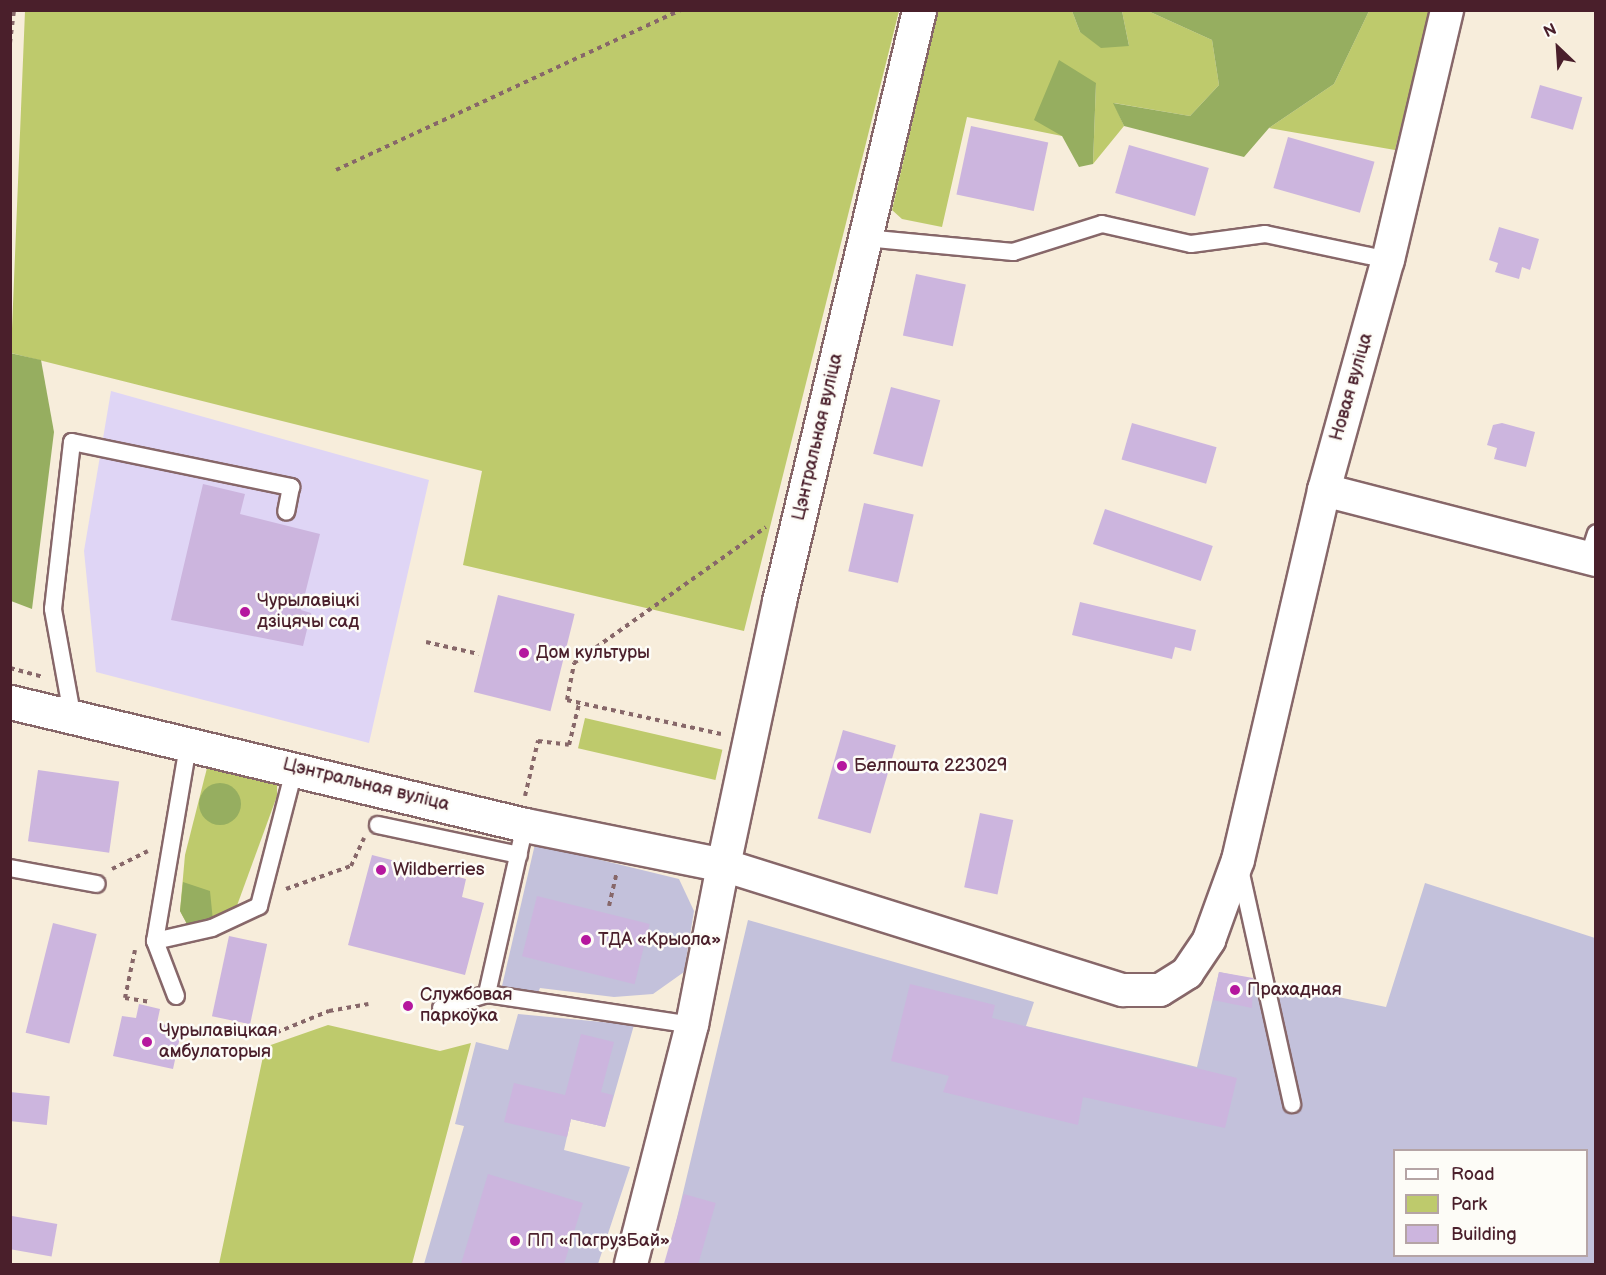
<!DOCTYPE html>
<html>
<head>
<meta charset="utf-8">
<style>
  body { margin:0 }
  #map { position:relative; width:1606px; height:1275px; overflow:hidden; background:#f7eddb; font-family:"Balsamiq Sans",sans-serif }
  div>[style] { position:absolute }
  .built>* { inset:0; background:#dfd5f5 }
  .industrial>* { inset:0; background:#c3c1db }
  .green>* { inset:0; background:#beca6c; transform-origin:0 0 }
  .forest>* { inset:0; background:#96ae60 }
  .round { border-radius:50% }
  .building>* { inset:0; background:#ccb5de; transform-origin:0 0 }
  .path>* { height:4px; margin-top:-2px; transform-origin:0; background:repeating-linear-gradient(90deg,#876769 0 4.5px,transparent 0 9px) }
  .roads { filter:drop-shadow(2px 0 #876769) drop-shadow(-2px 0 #876769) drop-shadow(0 2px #876769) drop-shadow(0 -2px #876769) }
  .service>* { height:16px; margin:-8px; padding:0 8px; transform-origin:8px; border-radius:8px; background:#fff }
  .minor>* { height:32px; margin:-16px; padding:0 16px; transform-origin:16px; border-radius:16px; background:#fff }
  .tertiary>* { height:33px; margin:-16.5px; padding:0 16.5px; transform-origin:16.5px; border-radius:16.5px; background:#fff }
  .dots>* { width:16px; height:16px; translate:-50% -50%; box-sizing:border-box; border:3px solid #fdfcf7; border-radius:50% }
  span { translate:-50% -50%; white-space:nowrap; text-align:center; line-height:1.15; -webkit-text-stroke:5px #fdfcf7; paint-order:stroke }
  .street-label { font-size:18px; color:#4a1f2b }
  .poi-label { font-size:18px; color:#4a1f2b }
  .left { translate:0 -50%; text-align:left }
  .frame { position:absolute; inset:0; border:12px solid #4a1f2b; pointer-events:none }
  .legend { position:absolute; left:1393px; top:1149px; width:195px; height:108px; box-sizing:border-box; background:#fdfcf7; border:2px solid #b5a4a5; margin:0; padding:8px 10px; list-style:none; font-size:18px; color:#4a1f2b }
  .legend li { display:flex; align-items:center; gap:12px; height:30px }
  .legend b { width:30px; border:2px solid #b5a4a5 }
  .north { position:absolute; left:1528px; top:18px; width:60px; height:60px; -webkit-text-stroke:4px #fdfcf7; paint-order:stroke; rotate:335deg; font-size:16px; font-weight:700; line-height:24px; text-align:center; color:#4a1f2b }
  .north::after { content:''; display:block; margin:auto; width:21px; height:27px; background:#4a1f2b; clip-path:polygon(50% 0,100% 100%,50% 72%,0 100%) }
</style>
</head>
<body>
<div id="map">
  <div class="built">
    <i style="clip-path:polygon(111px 391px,429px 480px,369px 743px,96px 672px,84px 551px)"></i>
  </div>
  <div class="industrial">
    <i style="clip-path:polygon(535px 844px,679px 879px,694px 911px,684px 972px,653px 994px,614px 997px,540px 988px,537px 995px,511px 993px,502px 986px)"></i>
    <i style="clip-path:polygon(evenodd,1425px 883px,1595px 938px,1595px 1264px,666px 1264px,748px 920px,1034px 1002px,1026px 1026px,1197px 1067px,1219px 972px,1386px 1007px,1425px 883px,1394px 1150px,1586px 1150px,1586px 1256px,1394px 1256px,1394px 1150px)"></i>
    <i style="clip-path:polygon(518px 1014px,634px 1025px,605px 1127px,571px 1119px,564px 1150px,630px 1167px,598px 1264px,424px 1264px,464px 1126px,455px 1124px,476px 1042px,508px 1050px)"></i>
  </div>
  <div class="green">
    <i style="clip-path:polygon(25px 11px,899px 11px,744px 631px,463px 565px,482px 471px,11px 353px)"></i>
    <i style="clip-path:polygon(938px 11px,1072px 11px,1080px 32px,1129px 46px,1122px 11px,1148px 11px,1212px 40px,1219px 85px,1190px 116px,1114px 103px,1124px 126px,1093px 164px,1096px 83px,1062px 136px,967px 117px,942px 227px,902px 219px,892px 210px)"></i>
    <i style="clip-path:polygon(1369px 11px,1430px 11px,1395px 150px,1269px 128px,1334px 84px)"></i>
    <i style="left:585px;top:718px;width:141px;height:31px;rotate:13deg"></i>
    <i style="clip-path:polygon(208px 764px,277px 782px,277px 796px,235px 911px,187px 924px,180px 911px,185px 855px)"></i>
    <i style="clip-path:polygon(328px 1025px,440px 1051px,471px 1043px,412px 1264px,219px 1264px,265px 1047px)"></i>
  </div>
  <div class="forest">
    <i style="clip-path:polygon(1072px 11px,1122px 11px,1129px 46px,1101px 48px,1080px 32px)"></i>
    <i style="clip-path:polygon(1148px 11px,1369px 11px,1334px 84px,1269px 128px,1244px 157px,1124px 126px,1113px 103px,1190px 116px,1219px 85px,1212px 40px)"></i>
    <i style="clip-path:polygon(1059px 60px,1096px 83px,1093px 164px,1079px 167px,1062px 136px,1034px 120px)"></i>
    <i style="clip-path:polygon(10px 353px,41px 360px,54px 432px,32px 609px,11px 601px)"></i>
    <i class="round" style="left:199px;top:783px;width:42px;height:42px"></i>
    <i style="clip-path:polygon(183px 882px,210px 891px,213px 921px,187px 924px,180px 911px)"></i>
  </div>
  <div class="building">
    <i style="left:1540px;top:85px;width:44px;height:34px;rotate:16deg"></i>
    <i style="left:971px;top:126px;width:79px;height:70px;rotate:12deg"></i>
    <i style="left:1288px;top:137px;width:90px;height:53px;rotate:16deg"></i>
    <i style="left:1129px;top:145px;width:83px;height:50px;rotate:16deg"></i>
    <i style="clip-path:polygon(1499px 227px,1539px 239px,1530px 270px,1522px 267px,1519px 279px,1495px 272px,1498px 263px,1489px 260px)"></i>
    <i style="left:916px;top:274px;width:51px;height:63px;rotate:12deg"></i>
    <i style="left:891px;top:387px;width:51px;height:69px;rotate:15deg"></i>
    <i style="left:1132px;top:423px;width:88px;height:38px;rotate:16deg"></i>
    <i style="clip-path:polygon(1502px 423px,1535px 432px,1526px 467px,1494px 459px,1497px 448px,1487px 445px,1493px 425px)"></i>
    <i style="clip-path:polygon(203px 484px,245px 494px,240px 514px,320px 534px,301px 610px,311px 613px,303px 646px,171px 620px)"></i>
    <i style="left:864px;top:503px;width:51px;height:70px;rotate:13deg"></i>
    <i style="left:1105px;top:509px;width:114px;height:37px;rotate:19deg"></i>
    <i style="left:498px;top:595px;width:79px;height:100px;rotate:14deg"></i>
    <i style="clip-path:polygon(1080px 602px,1196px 630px,1191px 651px,1175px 647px,1172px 659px,1072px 635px)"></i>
    <i style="left:843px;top:730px;width:55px;height:92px;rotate:16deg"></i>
    <i style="left:38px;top:770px;width:82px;height:72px;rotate:8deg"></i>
    <i style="left:980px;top:813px;width:34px;height:76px;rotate:12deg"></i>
    <i style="clip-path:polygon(372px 855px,466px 879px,462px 897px,484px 903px,465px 975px,348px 945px)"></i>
    <i style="left:537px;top:896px;width:116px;height:62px;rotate:14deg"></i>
    <i style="left:53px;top:923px;width:45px;height:113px;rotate:14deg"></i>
    <i style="left:229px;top:936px;width:39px;height:82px;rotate:12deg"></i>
    <i style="clip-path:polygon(1219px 972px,1253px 978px,1252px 1008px,1213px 1000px)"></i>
    <i style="clip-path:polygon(910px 984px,995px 1005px,992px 1018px,1237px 1078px,1225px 1128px,1083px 1097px,1078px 1125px,943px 1092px,949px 1076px,891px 1061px)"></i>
    <i style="clip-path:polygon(139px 1004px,160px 1009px,157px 1023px,182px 1028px,173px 1069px,113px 1056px,122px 1016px,136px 1018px)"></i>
    <i style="clip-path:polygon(581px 1034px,614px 1042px,601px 1092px,613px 1095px,605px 1127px,571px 1119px,567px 1137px,504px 1122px,514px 1083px,565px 1095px)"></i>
    <i style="left:10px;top:1092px;width:40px;height:29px;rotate:6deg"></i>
    <i style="clip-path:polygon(488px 1174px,583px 1203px,564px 1264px,461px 1264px)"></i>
    <i style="left:684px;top:1194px;width:33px;height:72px;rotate:16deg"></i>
    <i style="left:12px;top:1216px;width:46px;height:33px;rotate:10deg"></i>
  </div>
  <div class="path">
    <i style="left:10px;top:43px;width:33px;rotate:-83deg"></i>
    <i style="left:336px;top:170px;width:379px;rotate:-24.9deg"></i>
    <i style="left:426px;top:642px;width:54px;rotate:12.8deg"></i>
    <i style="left:10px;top:668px;width:35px;rotate:15deg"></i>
    <i style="left:721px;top:734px;width:158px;rotate:-167.6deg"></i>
    <i style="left:567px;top:700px;width:38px;rotate:-79deg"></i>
    <i style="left:574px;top:663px;width:235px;rotate:-35.3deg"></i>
    <i style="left:525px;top:796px;width:57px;rotate:-76.7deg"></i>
    <i style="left:538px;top:741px;width:31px;rotate:7deg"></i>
    <i style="left:569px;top:745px;width:42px;rotate:-76.3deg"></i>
    <i style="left:112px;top:869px;width:40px;rotate:-26.6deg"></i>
    <i style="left:286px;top:889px;width:69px;rotate:-19.5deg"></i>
    <i style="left:351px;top:866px;width:31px;rotate:-65deg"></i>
    <i style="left:609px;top:906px;width:35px;rotate:-77deg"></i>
    <i style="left:135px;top:950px;width:49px;rotate:101.8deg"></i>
    <i style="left:125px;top:998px;width:26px;rotate:9deg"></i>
    <i style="left:207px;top:1032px;width:61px;rotate:3.8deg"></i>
    <i style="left:268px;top:1036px;width:66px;rotate:-22.3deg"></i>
    <i style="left:329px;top:1011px;width:40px;rotate:-10deg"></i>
  </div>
  <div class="roads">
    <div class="service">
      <i style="left:865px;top:238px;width:149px;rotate:5.4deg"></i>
      <i style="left:1013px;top:252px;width:93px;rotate:-17.5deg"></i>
      <i style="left:1102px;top:224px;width:91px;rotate:12.7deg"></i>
      <i style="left:1191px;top:244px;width:75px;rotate:-7.7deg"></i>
      <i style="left:1265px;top:234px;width:126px;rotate:11.9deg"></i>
      <i style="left:1588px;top:558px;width:26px;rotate:-72deg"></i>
      <i style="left:72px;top:714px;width:107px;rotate:-100.3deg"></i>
      <i style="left:53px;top:609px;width:168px;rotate:-83.5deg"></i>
      <i style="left:72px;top:442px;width:224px;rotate:11.6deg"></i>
      <i style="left:291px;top:487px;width:25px;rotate:101deg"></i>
      <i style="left:378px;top:825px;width:144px;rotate:12deg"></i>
      <i style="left:525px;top:825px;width:173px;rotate:102.7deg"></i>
      <i style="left:487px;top:994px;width:207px;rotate:8.6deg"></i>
      <i style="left:10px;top:868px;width:88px;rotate:10.4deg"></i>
      <i style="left:1240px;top:869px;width:241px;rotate:77.5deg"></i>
      <i style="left:155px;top:941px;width:58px;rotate:-12.8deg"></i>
      <i style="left:212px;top:928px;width:52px;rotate:-25.1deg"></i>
      <i style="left:259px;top:906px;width:144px;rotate:-75.5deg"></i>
      <i style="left:176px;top:996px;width:59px;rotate:-110.9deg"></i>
      <i style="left:155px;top:941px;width:203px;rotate:-80.4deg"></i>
      <i style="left:441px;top:1008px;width:48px;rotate:-16.9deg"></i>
    </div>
    <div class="minor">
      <i style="left:1324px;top:490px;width:281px;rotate:14.4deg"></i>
      <i style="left:631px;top:1264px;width:247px;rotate:-75.7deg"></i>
      <i style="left:692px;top:1025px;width:163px;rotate:-79deg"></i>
      <i style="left:723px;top:865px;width:419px;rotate:17.4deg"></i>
      <i style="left:1123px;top:990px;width:37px"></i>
      <i style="left:1160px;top:990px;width:32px;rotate:-32deg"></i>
      <i style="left:1187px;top:973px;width:40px;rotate:-56deg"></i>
      <i style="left:1209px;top:940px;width:85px;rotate:-70.1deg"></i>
      <i style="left:1238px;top:860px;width:380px;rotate:-76.9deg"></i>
      <i style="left:1324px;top:490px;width:239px;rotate:-74.5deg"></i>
      <i style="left:1388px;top:260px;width:257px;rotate:-76.7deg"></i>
    </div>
    <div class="tertiary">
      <i style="left:10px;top:702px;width:529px;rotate:13.43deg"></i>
      <i style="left:525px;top:825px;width:202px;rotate:11.4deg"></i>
      <i style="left:723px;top:865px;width:270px;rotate:-78deg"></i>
      <i style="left:779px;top:601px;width:607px;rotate:-76.67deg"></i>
    </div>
  </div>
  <div class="dots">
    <i style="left:245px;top:612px;background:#b5179e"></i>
    <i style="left:524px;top:653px;background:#b5179e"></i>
    <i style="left:842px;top:766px;background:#b5179e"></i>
    <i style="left:381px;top:870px;background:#b5179e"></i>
    <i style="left:586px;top:940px;background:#b5179e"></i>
    <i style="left:1235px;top:990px;background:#b5179e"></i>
    <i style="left:408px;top:1006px;background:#b5179e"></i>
    <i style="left:147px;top:1042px;background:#b5179e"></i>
    <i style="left:515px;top:1241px;background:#b5179e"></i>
  </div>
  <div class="street-label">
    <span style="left:1352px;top:387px;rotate:-74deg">Новая вуліца</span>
    <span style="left:818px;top:437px;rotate:-77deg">Цэнтральная вуліца</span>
    <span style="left:366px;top:785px;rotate:14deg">Цэнтральная вуліца</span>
  </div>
  <div class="poi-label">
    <span class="left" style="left:257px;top:612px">Чурылавіцкі<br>дзіцячы сад</span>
    <span class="left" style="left:536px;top:653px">Дом культуры</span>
    <span class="left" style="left:854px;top:766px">Белпошта 223029</span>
    <span class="left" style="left:393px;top:870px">Wildberries</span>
    <span class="left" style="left:598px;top:940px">ТДА «Крыола»</span>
    <span class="left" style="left:1247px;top:990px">Прахадная</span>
    <span class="left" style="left:420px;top:1006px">Службовая<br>паркоўка</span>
    <span class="left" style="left:159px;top:1042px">Чурылавіцкая<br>амбулаторыя</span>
    <span class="left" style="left:527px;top:1241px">ПП «ПагрузБай»</span>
  </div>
  <div class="frame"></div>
  <ul class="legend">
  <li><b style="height:8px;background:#fff"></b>Road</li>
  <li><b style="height:16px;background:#beca6c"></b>Park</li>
  <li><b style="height:16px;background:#ccb5de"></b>Building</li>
  </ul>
  <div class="north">N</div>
</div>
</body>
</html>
